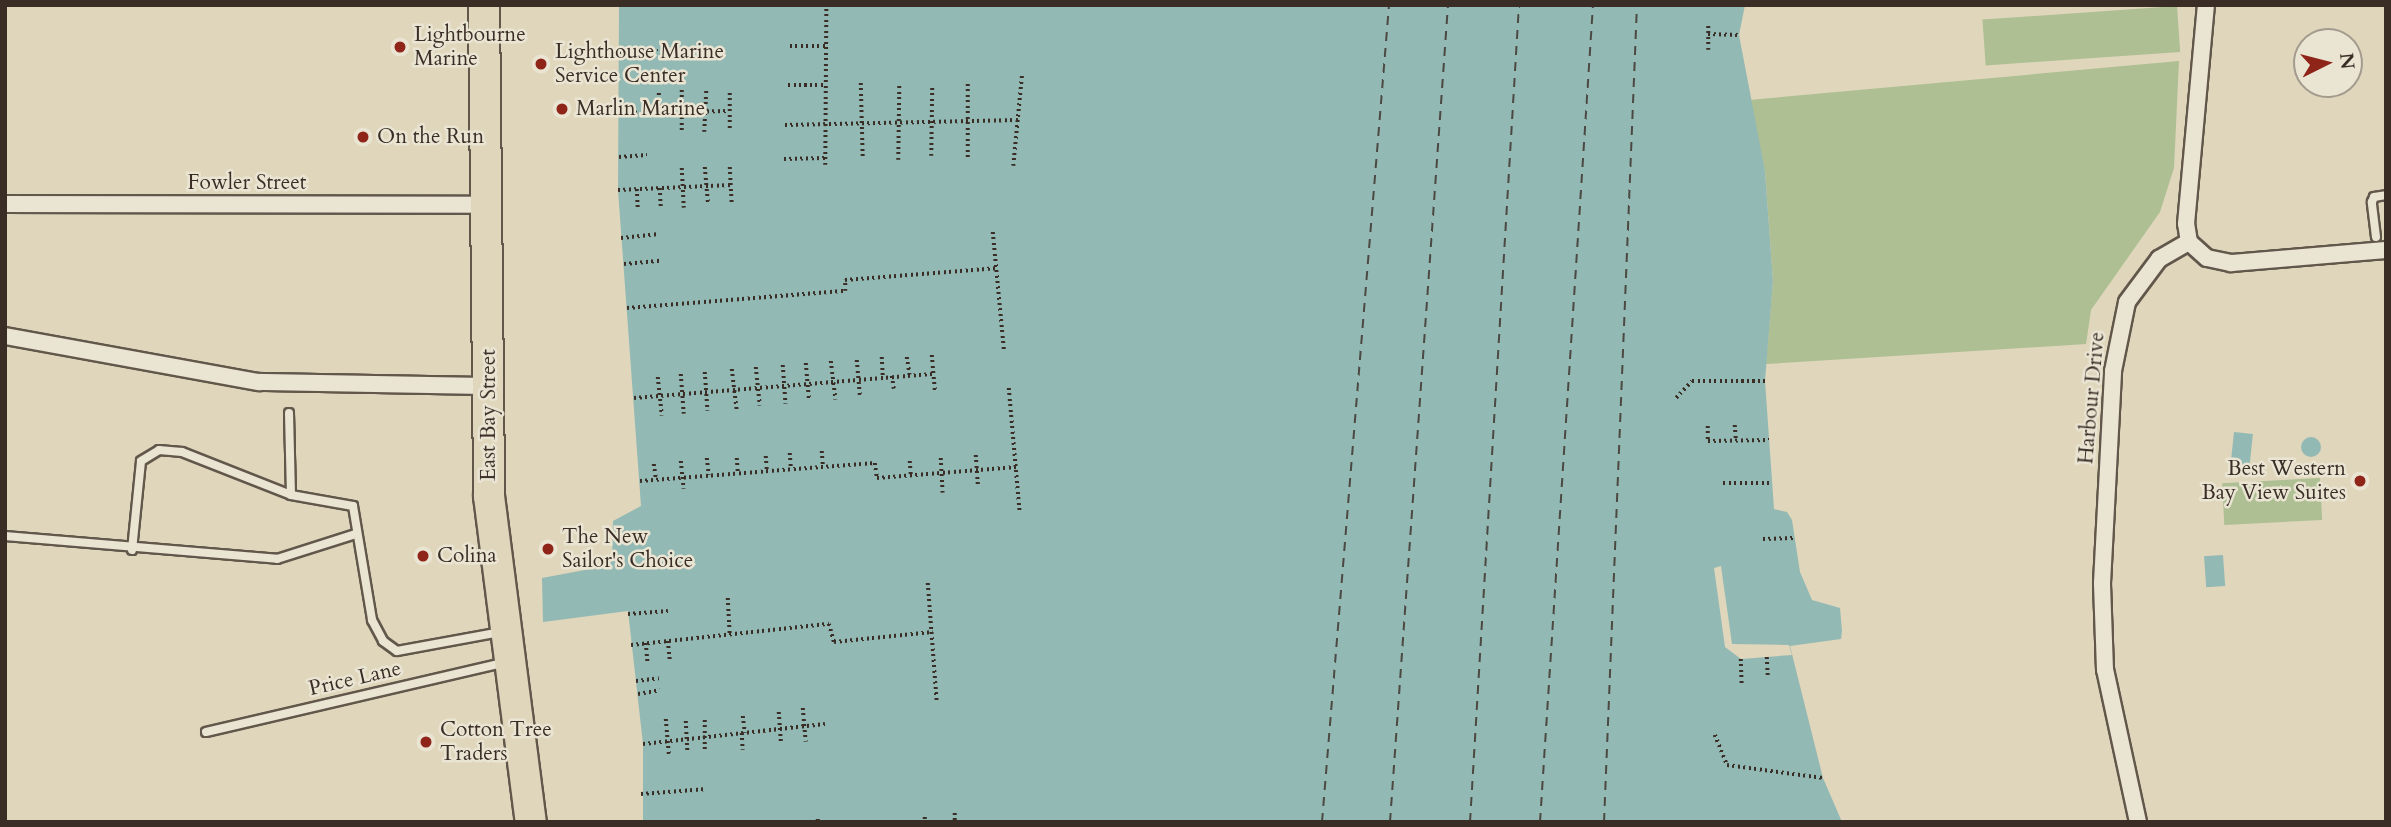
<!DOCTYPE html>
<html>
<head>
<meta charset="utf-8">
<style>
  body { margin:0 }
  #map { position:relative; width:2391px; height:827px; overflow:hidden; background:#dfd6bb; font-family:Cardo,serif }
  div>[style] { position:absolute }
  .green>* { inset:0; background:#aebf93; transform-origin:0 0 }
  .water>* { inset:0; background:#93b9b4; transform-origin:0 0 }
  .round { border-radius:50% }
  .pier>* { inset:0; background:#dfd6bb }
  .ferry>* { height:2px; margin-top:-1px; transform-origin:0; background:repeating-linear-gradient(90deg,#4b4942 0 9px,transparent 0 16px) }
  .path>* { height:3.5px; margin-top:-1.75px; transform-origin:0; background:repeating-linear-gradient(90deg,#392d26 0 2px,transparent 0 5.5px) }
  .roads { filter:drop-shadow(2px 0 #62574b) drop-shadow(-2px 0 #62574b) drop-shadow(0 2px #62574b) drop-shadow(0 -2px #62574b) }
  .lane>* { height:8px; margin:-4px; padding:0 4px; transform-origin:4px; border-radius:4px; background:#eae4d3 }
  .street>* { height:16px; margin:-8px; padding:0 8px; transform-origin:8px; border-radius:8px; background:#eae4d3 }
  .highway>* { height:30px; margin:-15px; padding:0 15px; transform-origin:15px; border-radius:15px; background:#dfd6bb }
  .dots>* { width:19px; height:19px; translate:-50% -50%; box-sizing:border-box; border:4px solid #eae4d3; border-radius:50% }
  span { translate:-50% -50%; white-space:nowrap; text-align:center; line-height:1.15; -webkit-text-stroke:5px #eae4d3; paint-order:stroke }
  .poi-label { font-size:21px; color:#392d26 }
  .left { translate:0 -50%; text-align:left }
  .right { translate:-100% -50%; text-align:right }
  .street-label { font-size:21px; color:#392d26 }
  .frame { position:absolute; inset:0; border:7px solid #392d26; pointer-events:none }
  .north { position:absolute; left:2293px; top:28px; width:70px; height:70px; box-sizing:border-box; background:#eae4d3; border:2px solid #a39b8e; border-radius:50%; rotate:84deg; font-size:19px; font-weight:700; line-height:28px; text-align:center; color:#392d26 }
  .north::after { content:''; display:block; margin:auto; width:24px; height:32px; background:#8f2418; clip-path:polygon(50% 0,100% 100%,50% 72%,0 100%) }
</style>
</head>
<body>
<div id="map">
  <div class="green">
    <i style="left:2177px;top:6px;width:46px;height:195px;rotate:86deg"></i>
    <i style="clip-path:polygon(2179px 61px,2174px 168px,2160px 212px,2091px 310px,2086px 344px,1766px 364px,1773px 281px,1765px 171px,1749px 100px)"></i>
    <i style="left:2320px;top:478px;width:42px;height:98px;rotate:87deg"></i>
  </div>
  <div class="water">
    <i style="clip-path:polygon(619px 5px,1745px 5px,1739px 35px,1765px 171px,1773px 281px,1765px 381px,1774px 509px,1787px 512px,1792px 520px,1800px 572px,1812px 600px,1840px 608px,1842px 631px,1841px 639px,1790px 646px,1823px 778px,1842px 822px,643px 822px,643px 744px,628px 611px,543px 622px,542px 578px,606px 566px,612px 560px,613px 521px,641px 506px,618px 190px)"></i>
    <i style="left:2234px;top:432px;width:19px;height:32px;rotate:6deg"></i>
    <i class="round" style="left:2301px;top:437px;width:20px;height:20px"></i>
    <i style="left:2223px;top:555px;width:31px;height:19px;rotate:86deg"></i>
  </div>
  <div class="pier">
    <i style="clip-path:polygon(1721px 566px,1732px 644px,1789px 645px,1792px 655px,1741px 659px,1725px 647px,1714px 568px)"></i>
  </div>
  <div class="ferry">
    <i style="left:1322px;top:822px;width:820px;rotate:-85.31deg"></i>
    <i style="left:1390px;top:822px;width:819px;rotate:-85.94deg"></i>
    <i style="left:1470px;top:822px;width:818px;rotate:-86.57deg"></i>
    <i style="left:1540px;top:822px;width:819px;rotate:-86.29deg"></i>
    <i style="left:1604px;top:822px;width:818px;rotate:-87.69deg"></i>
  </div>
  <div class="path">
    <i style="left:1708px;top:34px;width:31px;rotate:2deg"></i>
    <i style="left:790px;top:46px;width:36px"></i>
    <i style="left:1708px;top:50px;width:24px;rotate:-90deg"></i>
    <i style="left:619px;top:52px;width:39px;rotate:-1deg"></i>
    <i style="left:861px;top:83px;width:76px;rotate:88.5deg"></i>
    <i style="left:968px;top:84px;width:74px;rotate:90deg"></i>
    <i style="left:788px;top:85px;width:38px"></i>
    <i style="left:682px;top:90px;width:41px;rotate:90deg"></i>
    <i style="left:659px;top:93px;width:18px;rotate:87deg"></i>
    <i style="left:730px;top:93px;width:37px;rotate:90deg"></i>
    <i style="left:619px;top:113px;width:110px;rotate:-1deg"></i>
    <i style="left:785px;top:125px;width:233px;rotate:-1.2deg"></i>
    <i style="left:704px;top:132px;width:41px;rotate:-87.2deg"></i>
    <i style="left:931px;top:156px;width:70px;rotate:-89.2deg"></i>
    <i style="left:619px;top:157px;width:28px;rotate:-4deg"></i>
    <i style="left:784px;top:159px;width:41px;rotate:-1.4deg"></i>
    <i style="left:898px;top:160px;width:75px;rotate:-89.2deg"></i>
    <i style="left:825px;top:165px;width:160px;rotate:-89.6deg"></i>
    <i style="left:1013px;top:166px;width:93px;rotate:-84.5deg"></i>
    <i style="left:705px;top:167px;width:38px;rotate:85deg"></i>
    <i style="left:730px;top:167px;width:38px;rotate:87deg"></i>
    <i style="left:682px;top:168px;width:40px;rotate:87.1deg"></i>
    <i style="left:660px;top:188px;width:20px;rotate:87deg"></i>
    <i style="left:637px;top:189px;width:21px;rotate:87deg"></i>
    <i style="left:618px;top:190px;width:113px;rotate:-2.5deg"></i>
    <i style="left:993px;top:232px;width:118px;rotate:84.6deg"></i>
    <i style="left:621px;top:238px;width:38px;rotate:-6deg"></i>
    <i style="left:624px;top:264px;width:36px;rotate:-5deg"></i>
    <i style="left:627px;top:308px;width:219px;rotate:-4.5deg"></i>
    <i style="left:845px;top:291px;width:11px;rotate:-90deg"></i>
    <i style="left:845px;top:280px;width:151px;rotate:-4.5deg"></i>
    <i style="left:932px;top:355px;width:37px;rotate:85deg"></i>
    <i style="left:882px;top:357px;width:19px;rotate:87deg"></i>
    <i style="left:907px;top:357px;width:18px;rotate:81deg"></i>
    <i style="left:857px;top:360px;width:38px;rotate:85deg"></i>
    <i style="left:831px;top:361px;width:39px;rotate:83deg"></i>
    <i style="left:806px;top:363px;width:38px;rotate:85deg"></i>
    <i style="left:783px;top:365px;width:39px;rotate:86deg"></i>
    <i style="left:756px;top:367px;width:39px;rotate:84deg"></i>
    <i style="left:732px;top:369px;width:42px;rotate:83.2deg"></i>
    <i style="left:705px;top:372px;width:39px;rotate:86deg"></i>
    <i style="left:681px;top:374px;width:40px;rotate:85.7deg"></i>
    <i style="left:892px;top:376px;width:13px;rotate:81deg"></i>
    <i style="left:658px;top:377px;width:39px;rotate:84deg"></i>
    <i style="left:1009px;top:388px;width:126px;rotate:85deg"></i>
    <i style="left:634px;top:398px;width:299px;rotate:-4.6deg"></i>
    <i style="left:1676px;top:398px;width:23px;rotate:-47deg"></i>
    <i style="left:1692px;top:381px;width:73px"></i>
    <i style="left:1735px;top:425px;width:15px;rotate:86deg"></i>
    <i style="left:1708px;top:426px;width:15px;rotate:90deg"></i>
    <i style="left:1708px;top:441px;width:61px;rotate:-0.9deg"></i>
    <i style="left:822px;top:451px;width:15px;rotate:86deg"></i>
    <i style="left:790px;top:453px;width:15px;rotate:86deg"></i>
    <i style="left:976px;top:455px;width:32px;rotate:86deg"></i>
    <i style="left:766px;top:456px;width:15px;rotate:86deg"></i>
    <i style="left:707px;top:458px;width:17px;rotate:83deg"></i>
    <i style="left:737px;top:458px;width:15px;rotate:86deg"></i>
    <i style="left:941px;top:458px;width:35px;rotate:87deg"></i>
    <i style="left:681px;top:461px;width:28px;rotate:84deg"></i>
    <i style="left:910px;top:461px;width:14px;rotate:86deg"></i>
    <i style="left:654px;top:464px;width:15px;rotate:82deg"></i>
    <i style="left:640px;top:481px;width:236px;rotate:-4.4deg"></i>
    <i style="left:875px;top:463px;width:15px;rotate:82deg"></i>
    <i style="left:877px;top:478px;width:140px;rotate:-4.5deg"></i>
    <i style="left:1723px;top:483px;width:48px"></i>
    <i style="left:1763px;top:539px;width:30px;rotate:-2deg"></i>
    <i style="left:928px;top:583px;width:119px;rotate:85.7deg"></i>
    <i style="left:728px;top:598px;width:36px;rotate:87deg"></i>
    <i style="left:628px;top:614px;width:40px;rotate:-4.3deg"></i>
    <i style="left:668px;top:641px;width:19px;rotate:84deg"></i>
    <i style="left:646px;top:643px;width:21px;rotate:85deg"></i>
    <i style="left:631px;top:645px;width:199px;rotate:-6.1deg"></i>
    <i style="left:829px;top:624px;width:19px;rotate:74deg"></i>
    <i style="left:834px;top:642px;width:99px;rotate:-5.8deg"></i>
    <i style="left:1767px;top:657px;width:21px;rotate:87deg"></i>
    <i style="left:1741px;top:659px;width:26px;rotate:88deg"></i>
    <i style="left:636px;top:681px;width:23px;rotate:-7deg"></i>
    <i style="left:638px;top:694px;width:22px;rotate:-10deg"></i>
    <i style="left:803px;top:708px;width:34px;rotate:85deg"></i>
    <i style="left:779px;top:712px;width:32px;rotate:86deg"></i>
    <i style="left:743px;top:716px;width:17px;rotate:83deg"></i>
    <i style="left:666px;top:719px;width:38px;rotate:85deg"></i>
    <i style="left:705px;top:720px;width:33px;rotate:90deg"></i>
    <i style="left:686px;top:721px;width:33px;rotate:87deg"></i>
    <i style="left:742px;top:733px;width:17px;rotate:87deg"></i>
    <i style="left:1715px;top:735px;width:32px;rotate:68deg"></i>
    <i style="left:1727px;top:765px;width:97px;rotate:7.7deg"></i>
    <i style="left:643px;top:744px;width:183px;rotate:-6.3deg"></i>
    <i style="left:641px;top:794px;width:66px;rotate:-4.3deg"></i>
    <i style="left:955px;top:813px;width:9px;rotate:90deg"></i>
    <i style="left:925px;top:817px;width:5px;rotate:90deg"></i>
    <i style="left:818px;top:819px;width:3px;rotate:90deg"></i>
    <i style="left:890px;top:820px;width:2px;rotate:90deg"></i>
  </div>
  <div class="roads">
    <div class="lane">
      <i style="left:2376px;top:237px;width:35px;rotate:-97deg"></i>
      <i style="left:2372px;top:202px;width:5px;rotate:-68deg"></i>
      <i style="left:2374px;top:197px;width:12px;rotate:-9deg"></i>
      <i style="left:289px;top:413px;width:82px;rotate:88.6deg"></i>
      <i style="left:5px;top:536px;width:273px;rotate:4.8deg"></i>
      <i style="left:277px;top:559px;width:83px;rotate:-17.6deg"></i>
      <i style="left:132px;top:550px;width:89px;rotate:-84.2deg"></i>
      <i style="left:141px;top:461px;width:21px;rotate:-31deg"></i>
      <i style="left:159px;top:450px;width:23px;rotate:5deg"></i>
      <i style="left:182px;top:452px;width:117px;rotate:21.5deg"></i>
      <i style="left:291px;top:495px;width:63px;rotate:10.1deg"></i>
      <i style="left:353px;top:506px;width:116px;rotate:80.5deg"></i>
      <i style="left:372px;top:620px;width:24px;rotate:62deg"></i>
      <i style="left:383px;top:641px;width:17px;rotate:36deg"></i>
      <i style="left:397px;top:651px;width:106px;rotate:-10.4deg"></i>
      <i style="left:206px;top:732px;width:305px;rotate:-13.1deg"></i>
    </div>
    <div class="street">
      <i style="left:5px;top:204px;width:483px;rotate:0.1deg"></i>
      <i style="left:2189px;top:242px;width:18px;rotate:-99deg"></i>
      <i style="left:2186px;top:224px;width:220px;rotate:-84.8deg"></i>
      <i style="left:2189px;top:242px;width:24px;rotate:42deg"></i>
      <i style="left:2207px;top:258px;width:25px;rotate:12deg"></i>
      <i style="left:2231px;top:263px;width:156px;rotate:-4.8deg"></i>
      <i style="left:5px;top:336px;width:258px;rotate:10.3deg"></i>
      <i style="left:259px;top:382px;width:231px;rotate:1deg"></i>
      <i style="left:2138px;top:822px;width:156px;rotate:-102.2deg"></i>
      <i style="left:2105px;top:670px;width:87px;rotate:-92deg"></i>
      <i style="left:2102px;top:583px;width:212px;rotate:-87deg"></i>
      <i style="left:2113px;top:371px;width:70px;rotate:-78.5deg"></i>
      <i style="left:2127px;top:302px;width:54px;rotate:-53.3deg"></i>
      <i style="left:2159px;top:259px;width:34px;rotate:-30deg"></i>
    </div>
    <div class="highway">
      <i style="left:484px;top:5px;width:491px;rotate:89.4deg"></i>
      <i style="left:489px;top:496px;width:329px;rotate:82.7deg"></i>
    </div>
  </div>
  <div class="dots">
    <i style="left:400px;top:47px;background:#8f2418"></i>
    <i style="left:541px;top:64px;background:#8f2418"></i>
    <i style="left:562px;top:109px;background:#8f2418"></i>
    <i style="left:363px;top:137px;background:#8f2418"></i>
    <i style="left:2360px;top:481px;background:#8f2418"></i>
    <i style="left:548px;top:549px;background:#8f2418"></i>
    <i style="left:423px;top:556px;background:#8f2418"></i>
    <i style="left:426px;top:742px;background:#8f2418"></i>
  </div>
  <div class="poi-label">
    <span class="left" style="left:414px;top:47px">Lightbourne<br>Marine</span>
    <span class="left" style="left:555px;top:64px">Lighthouse Marine<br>Service Center</span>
    <span class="left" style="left:576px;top:109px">Marlin Marine</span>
    <span class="left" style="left:377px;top:137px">On the Run</span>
    <span class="right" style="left:2346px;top:481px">Best Western<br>Bay View Suites</span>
    <span class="left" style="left:562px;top:549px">The New<br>Sailor's Choice</span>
    <span class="left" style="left:437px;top:556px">Colina</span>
    <span class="left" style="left:440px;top:742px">Cotton Tree<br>Traders</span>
  </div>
  <div class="street-label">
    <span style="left:247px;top:183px">Fowler Street</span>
    <span style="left:2092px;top:398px;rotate:-85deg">Harbour Drive</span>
    <span style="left:489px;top:415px;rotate:-90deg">East Bay Street</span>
    <span style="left:355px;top:679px;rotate:-13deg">Price Lane</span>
  </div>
  <div class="frame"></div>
  <div class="north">N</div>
</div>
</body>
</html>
